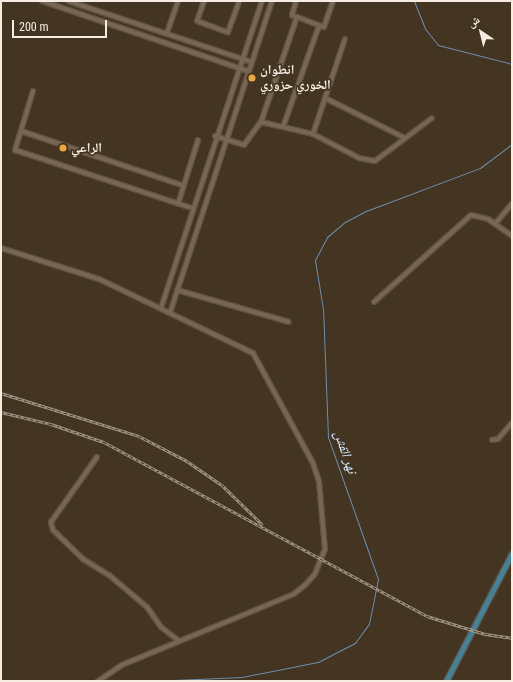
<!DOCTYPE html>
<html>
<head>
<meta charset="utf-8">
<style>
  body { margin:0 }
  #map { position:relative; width:513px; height:682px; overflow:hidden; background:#443422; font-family:"Roboto Condensed","Noto Naskh Arabic",sans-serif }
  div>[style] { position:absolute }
  .stream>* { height:1px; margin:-0.5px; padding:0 0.5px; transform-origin:0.5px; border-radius:0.5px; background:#6e8eac }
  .roads { filter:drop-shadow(1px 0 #5f5142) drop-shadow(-1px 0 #5f5142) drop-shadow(0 1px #5f5142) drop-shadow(0 -1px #5f5142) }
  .minor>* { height:4px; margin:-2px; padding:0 2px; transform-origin:2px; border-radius:2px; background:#776652 }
  .major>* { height:5px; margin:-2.5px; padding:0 2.5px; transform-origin:2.5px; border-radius:2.5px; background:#428399 }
  .rail>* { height:2.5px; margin-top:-1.25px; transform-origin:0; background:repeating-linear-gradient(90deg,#443422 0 3px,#a49889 0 6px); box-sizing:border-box; border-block:1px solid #a49889 }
  .dots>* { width:11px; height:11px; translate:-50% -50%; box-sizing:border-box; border:2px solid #443422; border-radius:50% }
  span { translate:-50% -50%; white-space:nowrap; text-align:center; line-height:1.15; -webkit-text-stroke:3.5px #443422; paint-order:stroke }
  .poi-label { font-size:13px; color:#f6ece1; font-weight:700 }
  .left { translate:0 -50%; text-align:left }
  .water-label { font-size:14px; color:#d1e6fa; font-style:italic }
  .frame { position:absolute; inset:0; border:2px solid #f6ece1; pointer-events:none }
  .north { position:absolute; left:461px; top:12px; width:40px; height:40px; -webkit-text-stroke:3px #443422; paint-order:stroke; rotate:325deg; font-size:11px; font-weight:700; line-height:16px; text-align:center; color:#f6ece1 }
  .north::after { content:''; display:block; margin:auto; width:14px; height:18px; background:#f6ece1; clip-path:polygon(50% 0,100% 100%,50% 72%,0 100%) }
  .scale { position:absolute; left:12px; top:20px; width:95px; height:18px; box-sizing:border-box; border:2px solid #f6ece1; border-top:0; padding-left:5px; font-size:12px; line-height:14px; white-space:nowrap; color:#f6ece1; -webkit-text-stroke:3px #443422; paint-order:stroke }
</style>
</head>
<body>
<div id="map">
  <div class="stream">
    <i style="left:414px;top:1px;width:31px;rotate:68deg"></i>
    <i style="left:426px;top:30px;width:19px;rotate:51deg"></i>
    <i style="left:438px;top:45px;width:76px;rotate:14.4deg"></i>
    <i style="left:152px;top:681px;width:90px;rotate:-2.5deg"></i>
    <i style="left:242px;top:677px;width:77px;rotate:-11.2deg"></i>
    <i style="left:318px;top:662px;width:42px;rotate:-27.2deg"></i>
    <i style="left:355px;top:643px;width:24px;rotate:-54deg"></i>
    <i style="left:369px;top:624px;width:46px;rotate:-78.7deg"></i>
    <i style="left:378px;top:579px;width:151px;rotate:-109.4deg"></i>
    <i style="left:328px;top:437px;width:128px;rotate:-92.2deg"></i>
    <i style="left:323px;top:309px;width:50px;rotate:-99.3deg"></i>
    <i style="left:315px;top:260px;width:26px;rotate:-62deg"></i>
    <i style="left:327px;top:237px;width:23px;rotate:-40deg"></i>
    <i style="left:345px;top:222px;width:24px;rotate:-28deg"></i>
    <i style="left:366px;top:211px;width:122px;rotate:-20.7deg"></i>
    <i style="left:480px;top:168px;width:40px;rotate:-37deg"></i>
  </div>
  <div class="roads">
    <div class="minor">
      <i style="left:42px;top:1px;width:218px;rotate:18.8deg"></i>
      <i style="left:68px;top:1px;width:193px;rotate:18.4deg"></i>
      <i style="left:204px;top:1px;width:21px;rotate:109deg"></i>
      <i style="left:197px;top:21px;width:33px;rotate:20deg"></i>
      <i style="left:228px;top:32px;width:33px;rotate:-70deg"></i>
      <i style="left:296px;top:1px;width:15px;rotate:106deg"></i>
      <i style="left:292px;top:15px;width:34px;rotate:21deg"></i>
      <i style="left:324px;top:27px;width:28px;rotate:-71deg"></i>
      <i style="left:167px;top:33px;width:34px;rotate:-71deg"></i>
      <i style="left:33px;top:91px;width:62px;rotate:107deg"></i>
      <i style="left:15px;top:150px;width:188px;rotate:18.2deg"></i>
      <i style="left:325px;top:98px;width:89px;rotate:26.6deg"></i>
      <i style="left:261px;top:122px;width:111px;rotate:-71.1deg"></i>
      <i style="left:283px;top:127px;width:107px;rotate:-70.4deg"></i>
      <i style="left:21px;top:131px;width:172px;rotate:18.6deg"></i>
      <i style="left:313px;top:134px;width:100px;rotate:-71.4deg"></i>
      <i style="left:215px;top:136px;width:30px;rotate:17deg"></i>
      <i style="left:244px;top:145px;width:29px;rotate:-54deg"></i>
      <i style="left:261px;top:122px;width:53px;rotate:13deg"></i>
      <i style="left:313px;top:134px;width:52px;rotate:27.6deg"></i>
      <i style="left:359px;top:158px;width:16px;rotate:11deg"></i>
      <i style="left:375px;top:161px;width:71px;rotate:-37deg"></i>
      <i style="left:178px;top:204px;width:67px;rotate:-72.6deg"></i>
      <i style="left:495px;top:224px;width:26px;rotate:-50deg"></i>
      <i style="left:1px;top:248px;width:103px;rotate:17.6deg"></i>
      <i style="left:99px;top:279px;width:171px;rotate:25.7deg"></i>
      <i style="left:253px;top:353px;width:125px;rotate:61.4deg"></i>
      <i style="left:313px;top:463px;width:19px;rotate:72deg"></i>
      <i style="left:319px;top:481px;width:68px;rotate:85deg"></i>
      <i style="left:325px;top:549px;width:27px;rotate:112deg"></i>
      <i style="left:315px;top:574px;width:15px;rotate:132deg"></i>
      <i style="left:305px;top:585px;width:14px;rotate:141deg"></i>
      <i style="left:294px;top:594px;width:186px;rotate:157.6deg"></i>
      <i style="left:122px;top:665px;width:29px;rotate:146deg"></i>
      <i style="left:177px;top:290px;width:116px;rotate:15.9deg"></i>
      <i style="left:374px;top:302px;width:130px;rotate:-41.9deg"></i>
      <i style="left:471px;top:215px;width:17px;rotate:13deg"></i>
      <i style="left:488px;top:219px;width:29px;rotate:35deg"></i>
      <i style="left:161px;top:308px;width:323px;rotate:-71.8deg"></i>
      <i style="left:170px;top:313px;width:328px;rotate:-71.9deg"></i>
      <i style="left:492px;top:440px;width:6px;rotate:-9deg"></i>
      <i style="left:498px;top:439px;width:21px;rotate:-49deg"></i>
      <i style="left:97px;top:457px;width:80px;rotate:125.3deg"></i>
      <i style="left:51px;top:522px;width:8px;rotate:76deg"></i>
      <i style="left:53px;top:530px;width:42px;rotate:44deg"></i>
      <i style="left:83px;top:559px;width:31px;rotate:32deg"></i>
      <i style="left:109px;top:575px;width:50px;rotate:40.1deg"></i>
      <i style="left:147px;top:607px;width:24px;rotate:55deg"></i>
      <i style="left:161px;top:627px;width:23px;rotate:38deg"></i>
    </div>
    <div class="major">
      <i style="left:446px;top:681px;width:144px;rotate:-62.7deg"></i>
    </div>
  </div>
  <div class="rail">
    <i style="left:1px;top:393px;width:145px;rotate:17.3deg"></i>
    <i style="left:139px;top:436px;width:54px;rotate:27.5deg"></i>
    <i style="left:187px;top:461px;width:42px;rotate:34.4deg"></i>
    <i style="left:222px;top:485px;width:57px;rotate:44.3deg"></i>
    <i style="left:1px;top:412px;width:51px;rotate:13.5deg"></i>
    <i style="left:51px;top:424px;width:56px;rotate:18.8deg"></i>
    <i style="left:104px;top:442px;width:367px;rotate:28.3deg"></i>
    <i style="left:427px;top:616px;width:61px;rotate:17.2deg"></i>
    <i style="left:485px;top:634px;width:27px;rotate:8deg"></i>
  </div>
  <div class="dots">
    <i style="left:252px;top:78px;background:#eda83b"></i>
    <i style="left:63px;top:148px;background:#eda83b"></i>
  </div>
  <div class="poi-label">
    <span class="left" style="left:260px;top:78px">انطوان<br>الخوري حزوري</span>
    <span class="left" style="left:71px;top:148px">الراعي</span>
  </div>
  <div class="water-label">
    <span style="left:346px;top:452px;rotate:71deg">نهر القش</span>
  </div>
  <div class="frame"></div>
  <div class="north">ش</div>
  <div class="scale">200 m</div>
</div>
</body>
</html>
